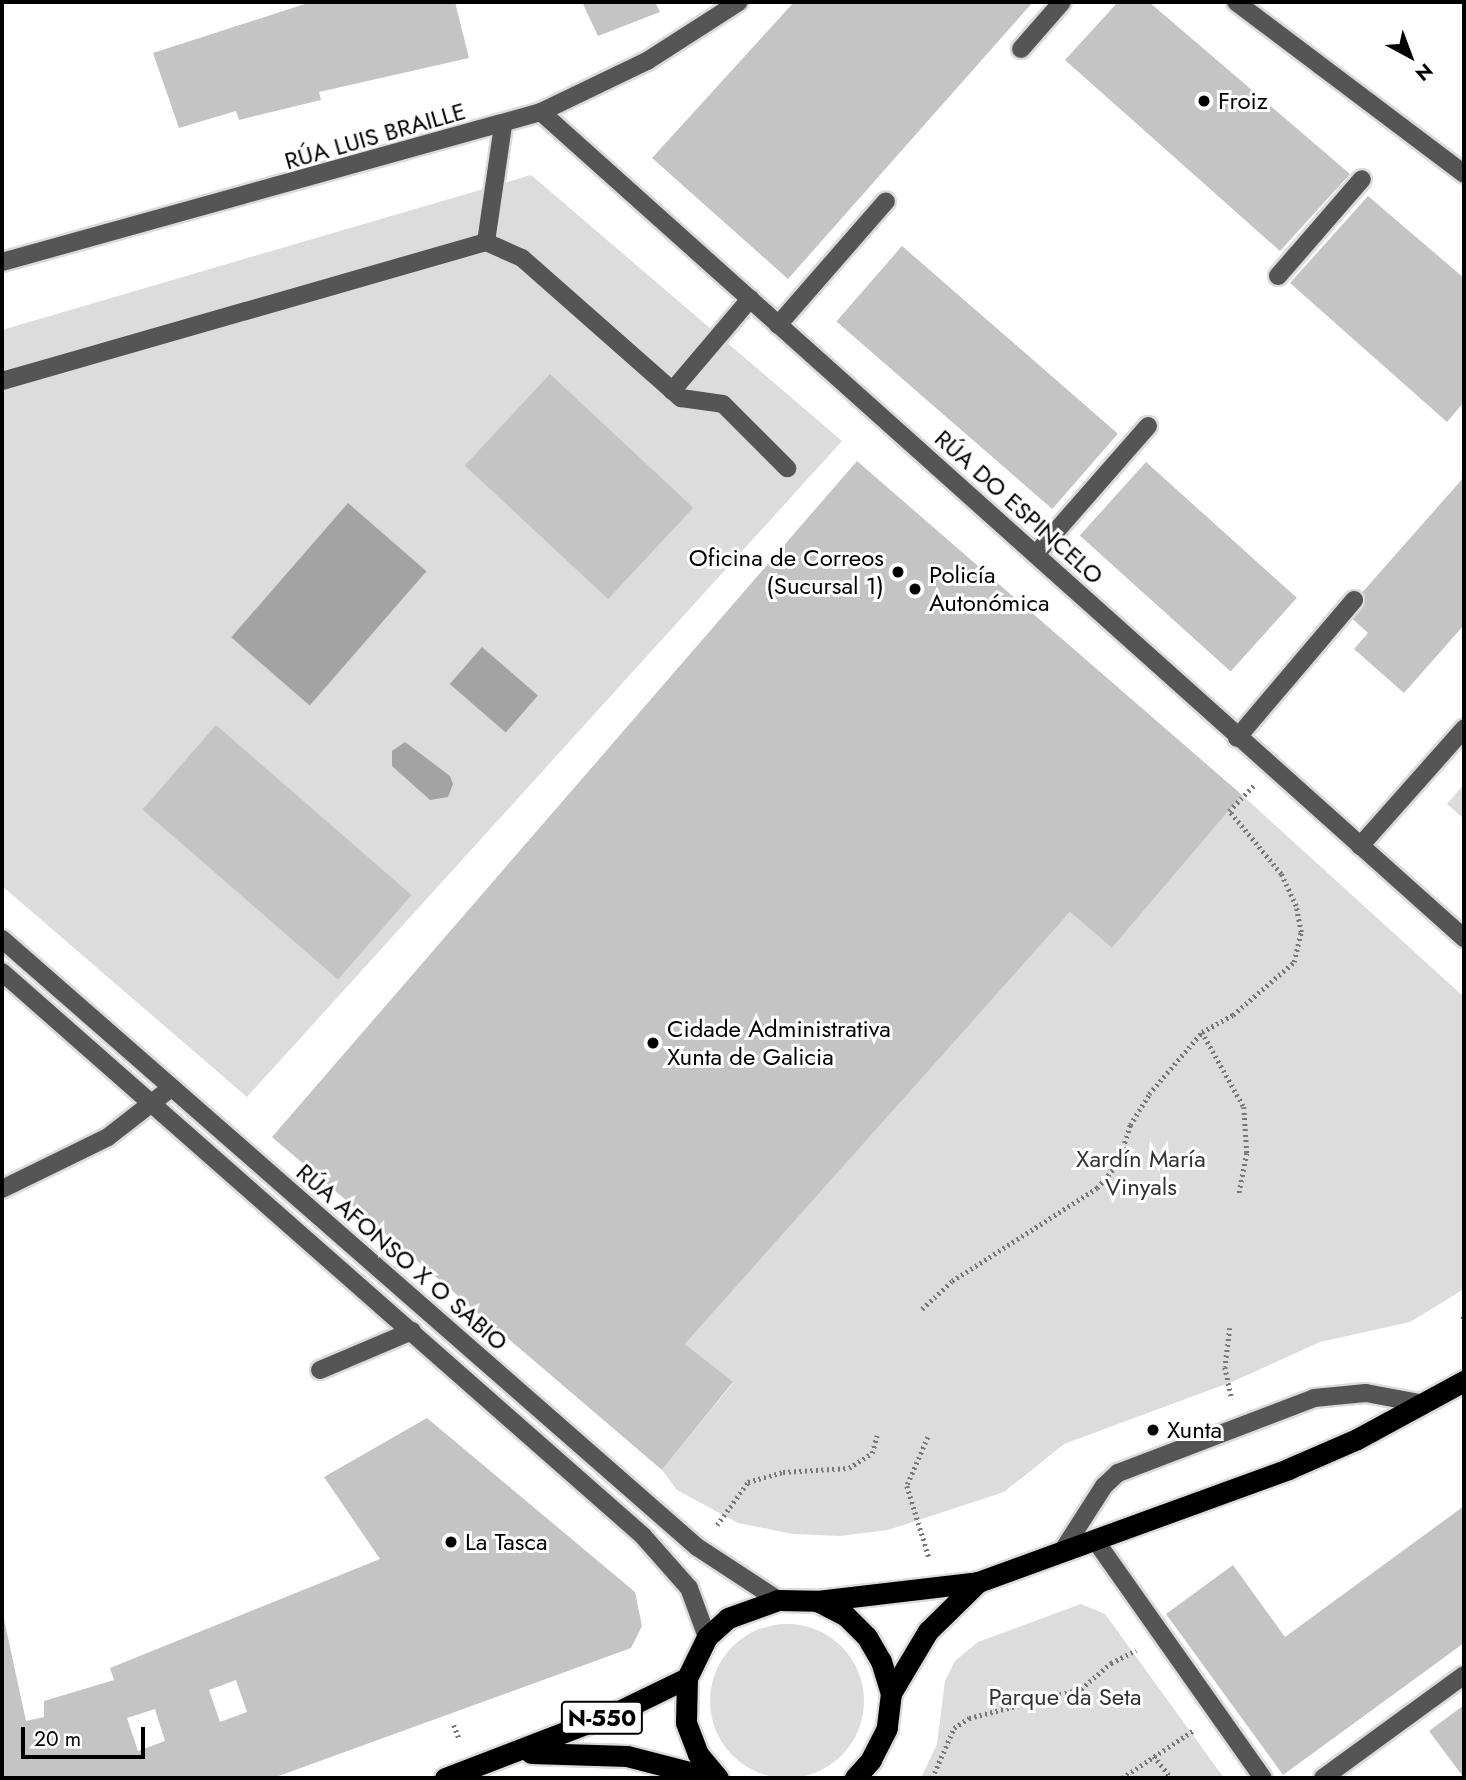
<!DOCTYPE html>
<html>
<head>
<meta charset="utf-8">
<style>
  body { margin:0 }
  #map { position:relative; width:1466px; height:1780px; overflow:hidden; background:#fff; font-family:Jost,sans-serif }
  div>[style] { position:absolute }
  .green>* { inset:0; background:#dcdcdc }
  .round { border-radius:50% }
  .water>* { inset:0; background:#a3a3a3; transform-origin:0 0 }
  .building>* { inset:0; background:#c4c4c4; transform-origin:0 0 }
  .path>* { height:4.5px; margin-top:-2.25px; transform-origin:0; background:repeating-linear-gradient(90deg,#777 0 2px,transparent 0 5.5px) }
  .roads { filter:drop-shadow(2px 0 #dbdbdb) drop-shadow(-2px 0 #dbdbdb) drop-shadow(0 2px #dbdbdb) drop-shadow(0 -2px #dbdbdb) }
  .minor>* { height:18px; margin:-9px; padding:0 9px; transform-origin:9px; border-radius:9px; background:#555 }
  .highway>* { height:21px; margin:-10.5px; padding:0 10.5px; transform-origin:10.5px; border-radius:10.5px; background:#000 }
  .dots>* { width:19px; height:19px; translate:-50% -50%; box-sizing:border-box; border:4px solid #fff; border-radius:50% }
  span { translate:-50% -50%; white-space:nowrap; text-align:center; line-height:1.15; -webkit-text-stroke:6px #fff; paint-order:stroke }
  .shield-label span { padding:2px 5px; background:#fff; border:2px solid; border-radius:5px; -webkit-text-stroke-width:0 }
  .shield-label { font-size:23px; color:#000; font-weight:700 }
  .poi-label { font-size:24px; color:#000 }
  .left { translate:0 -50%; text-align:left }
  .right { translate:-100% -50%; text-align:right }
  .street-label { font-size:24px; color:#000 }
  .park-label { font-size:24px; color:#333 }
  .frame { position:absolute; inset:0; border:4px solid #000; pointer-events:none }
  .north { position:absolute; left:1375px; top:21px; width:70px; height:70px; -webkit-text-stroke:5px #fff; paint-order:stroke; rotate:139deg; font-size:19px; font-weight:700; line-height:28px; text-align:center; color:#000 }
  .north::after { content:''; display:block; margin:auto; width:24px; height:32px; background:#000; clip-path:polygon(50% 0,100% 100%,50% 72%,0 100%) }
  .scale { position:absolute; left:21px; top:1727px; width:124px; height:32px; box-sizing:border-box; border:4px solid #000; border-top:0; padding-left:9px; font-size:21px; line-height:24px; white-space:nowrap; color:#000; -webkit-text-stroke:5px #fff; paint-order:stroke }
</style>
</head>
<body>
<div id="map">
  <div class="green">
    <i style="clip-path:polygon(531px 175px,842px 441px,247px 1097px,2px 886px,2px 330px)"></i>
    <i style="clip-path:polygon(1464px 784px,1464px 819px,1447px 804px)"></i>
    <i style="clip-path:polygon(1242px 795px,1464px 997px,1464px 1289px,1410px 1322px,1320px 1342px,1234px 1381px,1064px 1444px,1004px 1492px,888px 1530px,840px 1536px,793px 1534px,738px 1523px,677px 1490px,662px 1470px,733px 1383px,685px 1344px,1070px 912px,1112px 948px)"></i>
    <i style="clip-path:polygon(1081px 1604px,1105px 1614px,1224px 1778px,921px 1778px,937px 1744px,945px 1681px,955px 1661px,978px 1642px)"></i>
    <i class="round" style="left:710px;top:1624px;width:154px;height:154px"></i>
  </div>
  <div class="water">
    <i style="left:348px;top:503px;width:104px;height:178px;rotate:41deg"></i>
    <i style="left:482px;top:647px;width:74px;height:49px;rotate:41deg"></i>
    <i style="clip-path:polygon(405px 742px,450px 776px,453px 784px,448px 797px,430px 800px,392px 766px,392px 751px)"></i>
  </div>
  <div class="building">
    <i style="clip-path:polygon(311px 2px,455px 2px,469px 58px,319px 92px,321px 100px,239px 120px,236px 111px,179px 128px,153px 53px)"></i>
    <i style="clip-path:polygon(582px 2px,655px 2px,660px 12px,598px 36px)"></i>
    <i style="clip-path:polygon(794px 2px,1033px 2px,788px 279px,652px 158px)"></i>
    <i style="clip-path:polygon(1118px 2px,1149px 2px,1350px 174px,1280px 251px,1065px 60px)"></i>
    <i style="clip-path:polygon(1368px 196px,1464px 278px,1464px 402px,1447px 422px,1290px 283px)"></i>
    <i style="left:902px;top:246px;width:286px;height:100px;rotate:41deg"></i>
    <i style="left:550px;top:374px;width:196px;height:125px;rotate:43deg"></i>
    <i style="clip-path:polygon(857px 461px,1242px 795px,1112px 948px,1070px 912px,685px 1344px,733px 1382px,662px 1470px,272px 1137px)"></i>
    <i style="left:1146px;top:462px;width:203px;height:99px;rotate:42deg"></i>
    <i style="clip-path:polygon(1464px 477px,1464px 625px,1404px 693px,1354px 649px,1368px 633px,1345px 612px)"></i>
    <i style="left:216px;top:725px;width:259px;height:112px;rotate:41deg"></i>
    <i style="clip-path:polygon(evenodd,427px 1418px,635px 1592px,642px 1626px,631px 1648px,273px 1778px,2px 1778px,2px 1610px,26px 1721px,44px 1717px,44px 1701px,114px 1680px,110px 1668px,380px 1559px,324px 1477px,427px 1418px,236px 1680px,247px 1712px,220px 1722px,209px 1690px,236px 1680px,427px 1418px,155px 1709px,165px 1741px,138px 1751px,127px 1718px,155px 1709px)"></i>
    <i style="clip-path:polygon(1464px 1506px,1464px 1643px,1283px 1775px,1166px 1614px,1233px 1565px,1285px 1637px)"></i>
    <i style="clip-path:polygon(1464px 1705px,1464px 1778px,1429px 1731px)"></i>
  </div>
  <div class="path">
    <i style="left:1202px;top:1032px;width:86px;rotate:60.8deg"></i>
    <i style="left:1244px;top:1107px;width:46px;rotate:86.3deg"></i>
    <i style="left:1247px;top:1153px;width:42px;rotate:101deg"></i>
    <i style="left:922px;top:1309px;width:41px;rotate:-43deg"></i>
    <i style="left:952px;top:1281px;width:172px;rotate:-32.7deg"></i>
    <i style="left:1097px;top:1188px;width:32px;rotate:-49deg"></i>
    <i style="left:1118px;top:1164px;width:41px;rotate:-72.9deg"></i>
    <i style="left:1130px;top:1125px;width:36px;rotate:-58deg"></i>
    <i style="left:1149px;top:1094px;width:82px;rotate:-49.5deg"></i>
    <i style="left:1202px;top:1032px;width:35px;rotate:-29deg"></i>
    <i style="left:1233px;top:1015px;width:81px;rotate:-41deg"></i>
    <i style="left:1294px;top:962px;width:31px;rotate:-77deg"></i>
    <i style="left:1301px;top:932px;width:26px;rotate:-101deg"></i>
    <i style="left:1296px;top:906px;width:35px;rotate:-115deg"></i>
    <i style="left:1281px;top:874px;width:82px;rotate:-129.5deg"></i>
    <i style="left:1229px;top:811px;width:35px;rotate:-46deg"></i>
    <i style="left:1463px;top:1316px;width:3px;rotate:72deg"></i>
    <i style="left:1230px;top:1328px;width:39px;rotate:97deg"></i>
    <i style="left:1225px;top:1367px;width:33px;rotate:78deg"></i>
    <i style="left:928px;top:1437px;width:53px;rotate:113.2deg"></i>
    <i style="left:907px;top:1486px;width:74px;rotate:72.8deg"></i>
    <i style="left:717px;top:1525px;width:53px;rotate:-54.2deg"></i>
    <i style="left:748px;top:1482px;width:36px;rotate:-16deg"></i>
    <i style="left:783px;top:1472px;width:66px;rotate:-3.5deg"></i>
    <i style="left:849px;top:1468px;width:27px;rotate:-33deg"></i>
    <i style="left:872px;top:1453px;width:18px;rotate:-74deg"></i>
    <i style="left:454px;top:1725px;width:14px;rotate:69deg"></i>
    <i style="left:1154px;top:1756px;width:28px;rotate:52deg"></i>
    <i style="left:932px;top:1778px;width:55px;rotate:-66.3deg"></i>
    <i style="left:954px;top:1728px;width:18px;rotate:-34deg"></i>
    <i style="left:969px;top:1718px;width:116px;rotate:-14.5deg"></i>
    <i style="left:1081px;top:1689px;width:40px;rotate:-41deg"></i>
    <i style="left:1111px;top:1663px;width:28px;rotate:-27deg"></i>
    <i style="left:1122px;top:1778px;width:87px;rotate:-33.7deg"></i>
  </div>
  <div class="roads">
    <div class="minor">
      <i style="left:1236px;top:2px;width:286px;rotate:37deg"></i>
      <i style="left:1021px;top:49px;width:62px;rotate:-48.9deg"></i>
      <i style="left:541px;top:112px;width:1239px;rotate:41.83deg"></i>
      <i style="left:486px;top:242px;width:118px;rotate:-81.7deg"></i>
      <i style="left:2px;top:262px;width:559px;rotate:-15.55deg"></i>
      <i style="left:541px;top:112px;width:118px;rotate:-25.7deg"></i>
      <i style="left:647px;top:61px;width:109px;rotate:-32.7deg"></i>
      <i style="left:1278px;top:276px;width:128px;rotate:-49.1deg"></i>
      <i style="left:778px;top:325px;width:164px;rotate:-48.9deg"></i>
      <i style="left:2px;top:381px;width:504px;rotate:-16.02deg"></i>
      <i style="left:486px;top:242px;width:39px;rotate:24deg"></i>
      <i style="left:522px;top:258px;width:212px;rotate:41.4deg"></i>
      <i style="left:681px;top:398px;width:42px;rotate:8.1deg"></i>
      <i style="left:723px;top:404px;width:91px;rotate:45deg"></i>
      <i style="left:672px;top:391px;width:121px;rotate:-49.7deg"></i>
      <i style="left:1036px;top:554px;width:170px;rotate:-48.8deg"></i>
      <i style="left:1237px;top:738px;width:181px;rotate:-49.7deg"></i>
      <i style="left:1360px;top:846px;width:157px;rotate:-48.4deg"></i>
      <i style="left:2px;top:939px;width:923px;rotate:41.18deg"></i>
      <i style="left:697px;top:1547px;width:97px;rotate:33.2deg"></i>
      <i style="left:2px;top:972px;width:854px;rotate:41.34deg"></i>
      <i style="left:643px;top:1536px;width:69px;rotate:48.5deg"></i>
      <i style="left:689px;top:1588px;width:52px;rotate:69.8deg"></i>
      <i style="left:2px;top:1189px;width:118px;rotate:-26.1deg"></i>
      <i style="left:108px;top:1137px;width:80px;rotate:-37.9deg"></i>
      <i style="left:320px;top:1370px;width:100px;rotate:-23deg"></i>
      <i style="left:1095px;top:1540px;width:291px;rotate:54.8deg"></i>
      <i style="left:1061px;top:1553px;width:80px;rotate:-57.3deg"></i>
      <i style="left:1104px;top:1486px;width:19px;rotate:-43deg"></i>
      <i style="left:1118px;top:1473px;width:210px;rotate:-20.9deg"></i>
      <i style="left:1314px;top:1398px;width:52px;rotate:-5.5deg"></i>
      <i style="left:1366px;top:1393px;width:60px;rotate:10.6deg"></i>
      <i style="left:1323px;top:1778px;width:175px;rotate:-36.1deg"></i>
    </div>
    <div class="highway">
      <i style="left:817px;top:1601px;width:162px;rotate:-6.7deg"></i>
      <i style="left:978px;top:1582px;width:330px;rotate:-20deg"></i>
      <i style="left:1288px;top:1469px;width:75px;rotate:-23.5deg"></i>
      <i style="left:1357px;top:1439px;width:122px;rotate:-28.5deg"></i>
      <i style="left:891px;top:1693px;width:72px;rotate:-59.2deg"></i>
      <i style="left:928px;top:1631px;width:70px;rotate:-44.4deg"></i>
      <i style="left:531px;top:1753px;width:96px;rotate:1.8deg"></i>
      <i style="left:627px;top:1756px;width:88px;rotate:14.5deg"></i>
      <i style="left:445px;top:1778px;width:184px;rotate:-21deg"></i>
      <i style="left:617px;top:1712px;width:78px;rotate:-25.9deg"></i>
      <i style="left:718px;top:1778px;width:31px;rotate:-130deg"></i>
      <i style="left:698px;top:1754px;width:34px;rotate:-111deg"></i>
      <i style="left:686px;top:1722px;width:44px;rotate:-88.7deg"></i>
      <i style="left:687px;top:1678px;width:46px;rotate:-64deg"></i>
      <i style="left:707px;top:1637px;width:28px;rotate:-42deg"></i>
      <i style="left:728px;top:1618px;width:53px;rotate:-19.8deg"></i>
      <i style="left:778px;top:1600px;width:39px;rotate:1deg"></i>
      <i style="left:817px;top:1601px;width:31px;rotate:27deg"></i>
      <i style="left:845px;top:1615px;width:31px;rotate:45deg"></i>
      <i style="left:867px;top:1637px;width:28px;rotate:60deg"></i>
      <i style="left:881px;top:1661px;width:34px;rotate:73deg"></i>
      <i style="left:891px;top:1693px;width:35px;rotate:97deg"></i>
      <i style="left:887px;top:1728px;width:36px;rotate:117deg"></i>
      <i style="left:871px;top:1760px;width:24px;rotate:132deg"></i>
    </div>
  </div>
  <div class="dots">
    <i style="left:1204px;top:101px;background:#000"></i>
    <i style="left:898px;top:572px;background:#000"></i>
    <i style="left:915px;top:589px;background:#000"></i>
    <i style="left:653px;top:1043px;background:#000"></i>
    <i style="left:1153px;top:1430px;background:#000"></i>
    <i style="left:451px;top:1542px;background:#000"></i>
  </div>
  <div class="shield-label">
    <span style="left:602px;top:1718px">N-550</span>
  </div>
  <div class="poi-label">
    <span class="left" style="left:1218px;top:101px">Froiz</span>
    <span class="right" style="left:884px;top:572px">Oficina de Correos<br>(Sucursal 1)</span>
    <span class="left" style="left:929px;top:589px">Policía<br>Autonómica</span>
    <span class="left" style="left:667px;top:1043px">Cidade Administrativa<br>Xunta de Galicia</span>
    <span class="left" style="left:1167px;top:1430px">Xunta</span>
    <span class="left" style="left:465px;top:1542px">La Tasca</span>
  </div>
  <div class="street-label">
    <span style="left:375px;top:136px;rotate:-16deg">RÚA LUIS BRAILLE</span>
    <span style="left:1019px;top:507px;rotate:42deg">RÚA DO ESPINCELO</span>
    <span style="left:402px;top:1257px;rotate:41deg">RÚA AFONSO X O SABIO</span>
  </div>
  <div class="park-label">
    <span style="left:1141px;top:1173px">Xardín María<br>Vinyals</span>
    <span style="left:1065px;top:1697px">Parque da Seta</span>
  </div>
  <div class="frame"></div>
  <div class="north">N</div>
  <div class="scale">20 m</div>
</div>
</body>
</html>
